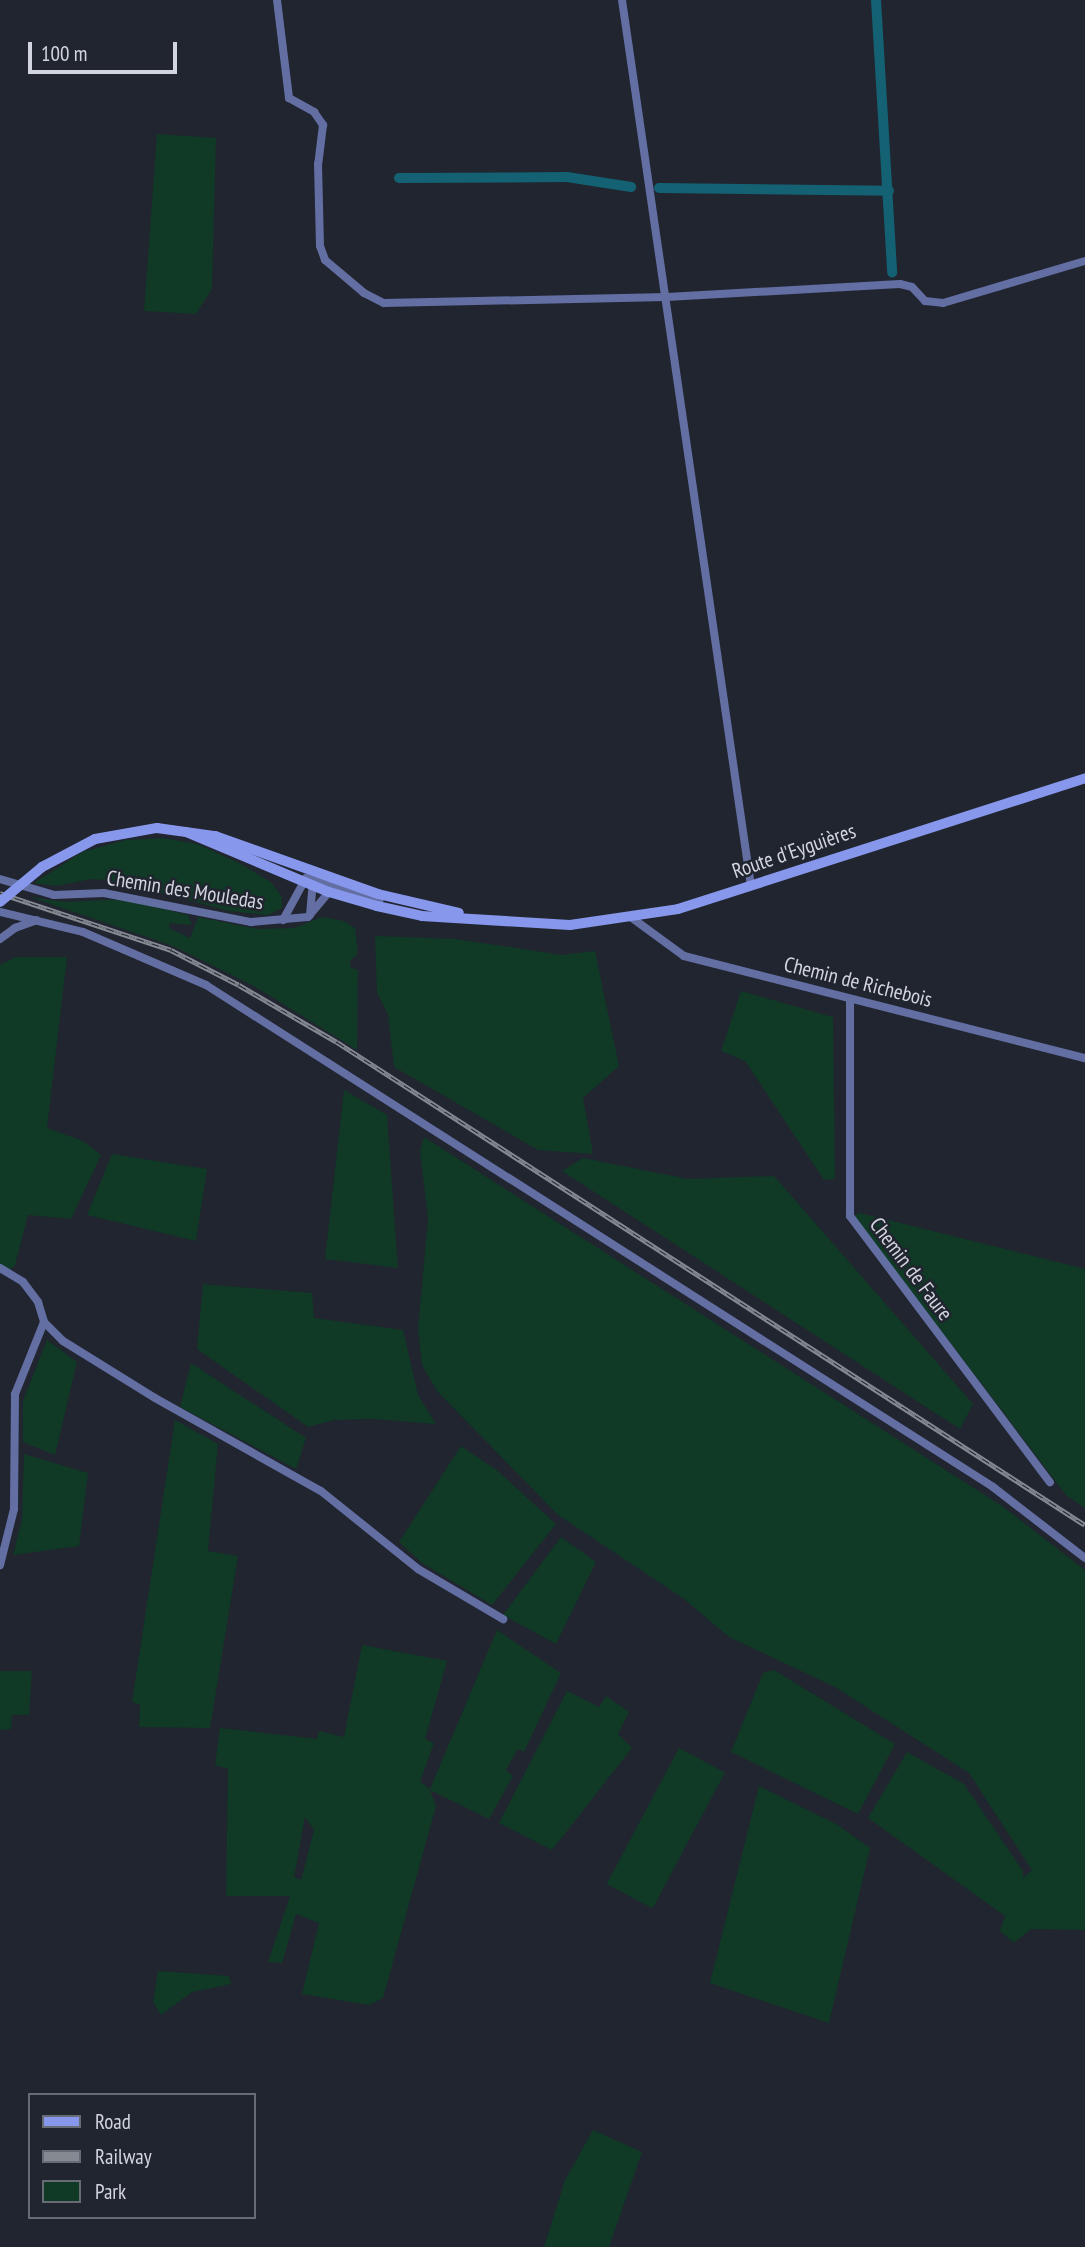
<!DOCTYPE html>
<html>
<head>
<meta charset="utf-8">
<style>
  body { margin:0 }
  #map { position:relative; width:1085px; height:2247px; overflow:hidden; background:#20252f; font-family:"PT Sans Narrow",sans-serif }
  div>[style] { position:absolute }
  .green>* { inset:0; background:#103926; transform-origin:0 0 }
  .canal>* { height:10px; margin:-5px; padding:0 5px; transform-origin:5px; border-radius:5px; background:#136172 }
  .minor>* { height:8px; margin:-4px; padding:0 4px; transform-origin:4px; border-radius:4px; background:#636ea3 }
  .secondary>* { height:10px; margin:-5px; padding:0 5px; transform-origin:5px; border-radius:5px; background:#8797ec }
  .rail>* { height:5px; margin-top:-2.5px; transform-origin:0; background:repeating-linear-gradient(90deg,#20252f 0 8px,#858992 0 16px); box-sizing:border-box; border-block:2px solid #858992 }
  .secondary-bridge>* { height:10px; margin:-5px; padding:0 5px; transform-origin:5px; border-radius:5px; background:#8797ec }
  span { translate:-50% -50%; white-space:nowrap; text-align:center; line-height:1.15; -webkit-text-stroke:5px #20252f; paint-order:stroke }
  .street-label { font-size:21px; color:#d2d5dd }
  .legend { position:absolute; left:28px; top:2093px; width:228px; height:126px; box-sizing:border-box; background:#20252f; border:2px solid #676b75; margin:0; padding:9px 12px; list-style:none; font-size:21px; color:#d2d5dd }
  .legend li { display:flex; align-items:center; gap:14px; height:35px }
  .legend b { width:35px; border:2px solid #676b75 }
  .scale { position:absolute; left:28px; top:42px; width:149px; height:32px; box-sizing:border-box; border:4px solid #d2d5dd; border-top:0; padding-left:9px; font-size:21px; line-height:24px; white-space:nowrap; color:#d2d5dd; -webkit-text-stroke:5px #20252f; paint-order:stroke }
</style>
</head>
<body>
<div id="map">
  <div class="green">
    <i style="clip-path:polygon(157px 134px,216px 138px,212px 289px,196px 314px,144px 311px)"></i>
    <i style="clip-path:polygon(163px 838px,197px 844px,239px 863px,271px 882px,282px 897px,282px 908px,268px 915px,229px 911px,116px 881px,92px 879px,56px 886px,34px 883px,82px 852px,126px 840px)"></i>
    <i style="clip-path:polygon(30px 897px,66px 902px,124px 899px,188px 915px,192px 925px,170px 923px,169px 928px,190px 938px,198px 917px,257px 929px,294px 928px,322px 917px,344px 921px,355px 928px,357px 945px,357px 955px,350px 960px,351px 968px,358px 970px,357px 1050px,254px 986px,173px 946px)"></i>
    <i style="clip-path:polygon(375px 936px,456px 939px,562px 955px,595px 951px,619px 1066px,583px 1098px,593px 1154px,538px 1150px,394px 1067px,388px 1014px,377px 993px)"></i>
    <i style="clip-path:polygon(16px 957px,67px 957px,47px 1128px,83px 1141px,101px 1155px,71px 1219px,28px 1215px,15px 1265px,10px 1270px,0 1264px,0 965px)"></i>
    <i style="clip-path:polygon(741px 991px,833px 1017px,835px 1179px,824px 1180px,745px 1061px,721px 1051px)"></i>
    <i style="clip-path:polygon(344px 1090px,387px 1115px,398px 1268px,325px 1259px)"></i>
    <i style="clip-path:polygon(424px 1137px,1002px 1506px,1085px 1570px,1085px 1930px,1031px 1929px,1014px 1943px,1000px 1931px,1005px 1916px,868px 1818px,907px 1752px,964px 1784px,1023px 1871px,1023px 1878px,1032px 1870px,969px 1773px,835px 1687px,729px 1637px,684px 1599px,558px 1515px,437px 1391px,422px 1365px,418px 1329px,428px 1219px,420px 1151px)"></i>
    <i style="clip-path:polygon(112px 1154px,207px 1169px,196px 1241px,87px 1215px)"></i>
    <i style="clip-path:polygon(583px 1158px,688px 1179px,774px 1176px,973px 1404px,960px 1429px,562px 1171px)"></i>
    <i style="clip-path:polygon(860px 1213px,1085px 1269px,1085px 1508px,1066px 1495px,854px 1216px)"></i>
    <i style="clip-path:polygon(203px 1284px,312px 1293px,314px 1318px,403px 1330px,418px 1395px,436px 1424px,374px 1419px,334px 1420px,308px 1427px,197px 1349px)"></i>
    <i style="clip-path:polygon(47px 1340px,77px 1362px,55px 1455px,23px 1442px,23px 1401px)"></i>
    <i style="clip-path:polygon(191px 1363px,306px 1438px,296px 1469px,180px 1407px)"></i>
    <i style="clip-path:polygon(175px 1420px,218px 1444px,208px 1551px,238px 1556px,210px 1728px,139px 1727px,140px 1705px,132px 1702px)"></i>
    <i style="clip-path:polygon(461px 1446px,498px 1471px,556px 1524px,492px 1605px,422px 1563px,399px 1542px)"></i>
    <i style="clip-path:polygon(24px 1454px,88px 1473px,79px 1546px,13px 1555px,22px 1519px)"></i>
    <i style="clip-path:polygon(561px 1537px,596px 1562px,556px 1644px,503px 1615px)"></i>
    <i style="clip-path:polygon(evenodd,497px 1630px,561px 1673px,524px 1752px,518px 1749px,506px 1770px,513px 1776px,489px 1819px,430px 1790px,436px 1806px,383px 1998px,369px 2005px,302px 1994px,319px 1923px,296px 1914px,282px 1963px,268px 1962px,290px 1896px,226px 1896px,228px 1769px,215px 1765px,220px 1728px,317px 1739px,319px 1731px,344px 1737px,362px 1645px,447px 1661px,425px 1739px,434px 1743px,420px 1782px,430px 1789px,497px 1630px,305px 1817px,314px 1830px,301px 1880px,294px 1877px,305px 1817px)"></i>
    <i style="clip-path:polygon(774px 1670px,895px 1744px,858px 1814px,731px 1752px,763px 1673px)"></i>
    <i style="clip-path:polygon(0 1671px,32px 1671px,29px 1715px,12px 1715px,11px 1729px,0 1730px)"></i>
    <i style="clip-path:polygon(567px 1691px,599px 1707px,606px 1696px,629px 1712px,618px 1734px,632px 1748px,552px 1850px,499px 1823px)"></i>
    <i style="left:679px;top:1748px;width:52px;height:154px;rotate:28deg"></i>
    <i style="clip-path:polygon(759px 1786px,838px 1825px,870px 1848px,829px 2023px,710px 1983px)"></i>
    <i style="clip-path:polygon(158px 1971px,229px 1976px,231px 1984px,192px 1992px,161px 2015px,153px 2002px)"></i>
    <i style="clip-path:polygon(593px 2130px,642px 2152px,609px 2247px,544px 2247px,565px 2180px)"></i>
  </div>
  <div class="canal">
    <i style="left:876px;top:0;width:273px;rotate:86.6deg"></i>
    <i style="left:399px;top:178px;width:168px;rotate:-0.3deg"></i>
    <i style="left:567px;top:177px;width:65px;rotate:8.9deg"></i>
    <i style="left:659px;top:188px;width:230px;rotate:0.7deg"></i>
  </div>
  <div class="minor">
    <i style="left:277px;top:0;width:99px;rotate:83deg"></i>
    <i style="left:289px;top:98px;width:29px;rotate:29deg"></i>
    <i style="left:314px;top:112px;width:16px;rotate:55deg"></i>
    <i style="left:323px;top:125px;width:39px;rotate:97deg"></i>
    <i style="left:318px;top:164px;width:82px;rotate:88.6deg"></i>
    <i style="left:320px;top:246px;width:15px;rotate:70deg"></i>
    <i style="left:325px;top:260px;width:51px;rotate:40.2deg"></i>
    <i style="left:364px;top:293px;width:22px;rotate:27deg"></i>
    <i style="left:384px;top:303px;width:283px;rotate:-1.2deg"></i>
    <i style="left:667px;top:297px;width:233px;rotate:-3.2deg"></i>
    <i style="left:900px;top:284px;width:12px;rotate:14deg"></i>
    <i style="left:912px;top:287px;width:19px;rotate:47deg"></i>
    <i style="left:925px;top:301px;width:18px;rotate:6deg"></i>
    <i style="left:943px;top:303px;width:148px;rotate:-16.5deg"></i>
    <i style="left:622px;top:0;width:895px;rotate:81.72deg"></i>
    <i style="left:0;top:879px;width:56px;rotate:16.5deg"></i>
    <i style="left:54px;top:895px;width:50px;rotate:-2.3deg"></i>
    <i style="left:104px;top:893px;width:150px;rotate:11.2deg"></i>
    <i style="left:251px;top:922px;width:57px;rotate:-5deg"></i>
    <i style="left:308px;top:917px;width:33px;rotate:-50deg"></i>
    <i style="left:0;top:912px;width:85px;rotate:13.5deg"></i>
    <i style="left:83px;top:932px;width:134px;rotate:23.3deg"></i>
    <i style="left:206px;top:985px;width:933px;rotate:32.53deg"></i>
    <i style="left:993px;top:1487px;width:116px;rotate:37.7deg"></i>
    <i style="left:310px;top:915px;width:32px;rotate:-85deg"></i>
    <i style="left:632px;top:918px;width:64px;rotate:36.2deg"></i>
    <i style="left:684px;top:956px;width:414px;rotate:14.3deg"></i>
    <i style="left:283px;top:920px;width:48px;rotate:-61.3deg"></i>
    <i style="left:306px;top:878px;width:77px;rotate:15.8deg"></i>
    <i style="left:0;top:939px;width:19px;rotate:-36deg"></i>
    <i style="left:15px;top:928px;width:23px;rotate:-20deg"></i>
    <i style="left:850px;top:999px;width:217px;rotate:90deg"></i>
    <i style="left:850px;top:1216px;width:333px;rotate:53.1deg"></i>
    <i style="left:0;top:1268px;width:27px;rotate:31deg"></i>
    <i style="left:23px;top:1282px;width:25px;rotate:53deg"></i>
    <i style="left:38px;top:1302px;width:21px;rotate:73deg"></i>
    <i style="left:44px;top:1322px;width:78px;rotate:111.9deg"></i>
    <i style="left:15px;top:1394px;width:115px;rotate:90.5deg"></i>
    <i style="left:14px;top:1509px;width:58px;rotate:104deg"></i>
    <i style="left:44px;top:1322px;width:27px;rotate:45deg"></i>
    <i style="left:63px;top:1341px;width:108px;rotate:31.8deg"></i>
    <i style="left:155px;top:1398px;width:190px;rotate:29.3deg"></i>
    <i style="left:321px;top:1491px;width:124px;rotate:38.8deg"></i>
    <i style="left:418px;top:1569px;width:99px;rotate:30.5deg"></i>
  </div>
  <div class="secondary">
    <i style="left:186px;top:832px;width:155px;rotate:22.8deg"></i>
    <i style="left:329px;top:892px;width:50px;rotate:16.3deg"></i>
    <i style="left:377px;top:906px;width:46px;rotate:12.5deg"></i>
    <i style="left:422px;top:916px;width:148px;rotate:3.5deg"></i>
    <i style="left:570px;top:925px;width:109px;rotate:-8.4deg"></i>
    <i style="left:678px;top:909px;width:428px;rotate:-17.8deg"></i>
    <i style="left:42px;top:867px;width:60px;rotate:-27.8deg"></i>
    <i style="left:95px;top:839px;width:63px;rotate:-10.1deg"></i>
    <i style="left:157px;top:828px;width:59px;rotate:7.9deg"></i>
    <i style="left:215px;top:836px;width:173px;rotate:19.6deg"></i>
    <i style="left:378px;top:894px;width:83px;rotate:13.2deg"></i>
  </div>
  <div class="rail">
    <i style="left:0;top:893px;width:180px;rotate:18.4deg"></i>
    <i style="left:171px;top:950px;width:76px;rotate:27.2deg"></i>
    <i style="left:239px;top:985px;width:113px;rotate:30.2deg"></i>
    <i style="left:337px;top:1042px;width:890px;rotate:32.85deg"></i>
  </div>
  <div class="secondary-bridge">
    <i style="left:0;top:902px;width:55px;rotate:-39.8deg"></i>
  </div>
  <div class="street-label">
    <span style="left:794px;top:851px;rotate:-19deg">Route d'Eyguières</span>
    <span style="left:185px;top:890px;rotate:9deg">Chemin des Mouledas</span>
    <span style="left:858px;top:982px;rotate:14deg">Chemin de Richebois</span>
    <span style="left:911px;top:1269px;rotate:53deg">Chemin de Faure</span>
  </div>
  <ul class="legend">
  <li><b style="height:9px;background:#8797ec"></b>Road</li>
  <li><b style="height:9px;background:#858992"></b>Railway</li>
  <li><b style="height:19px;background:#103926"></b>Park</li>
  </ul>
  <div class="scale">100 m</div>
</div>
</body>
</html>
